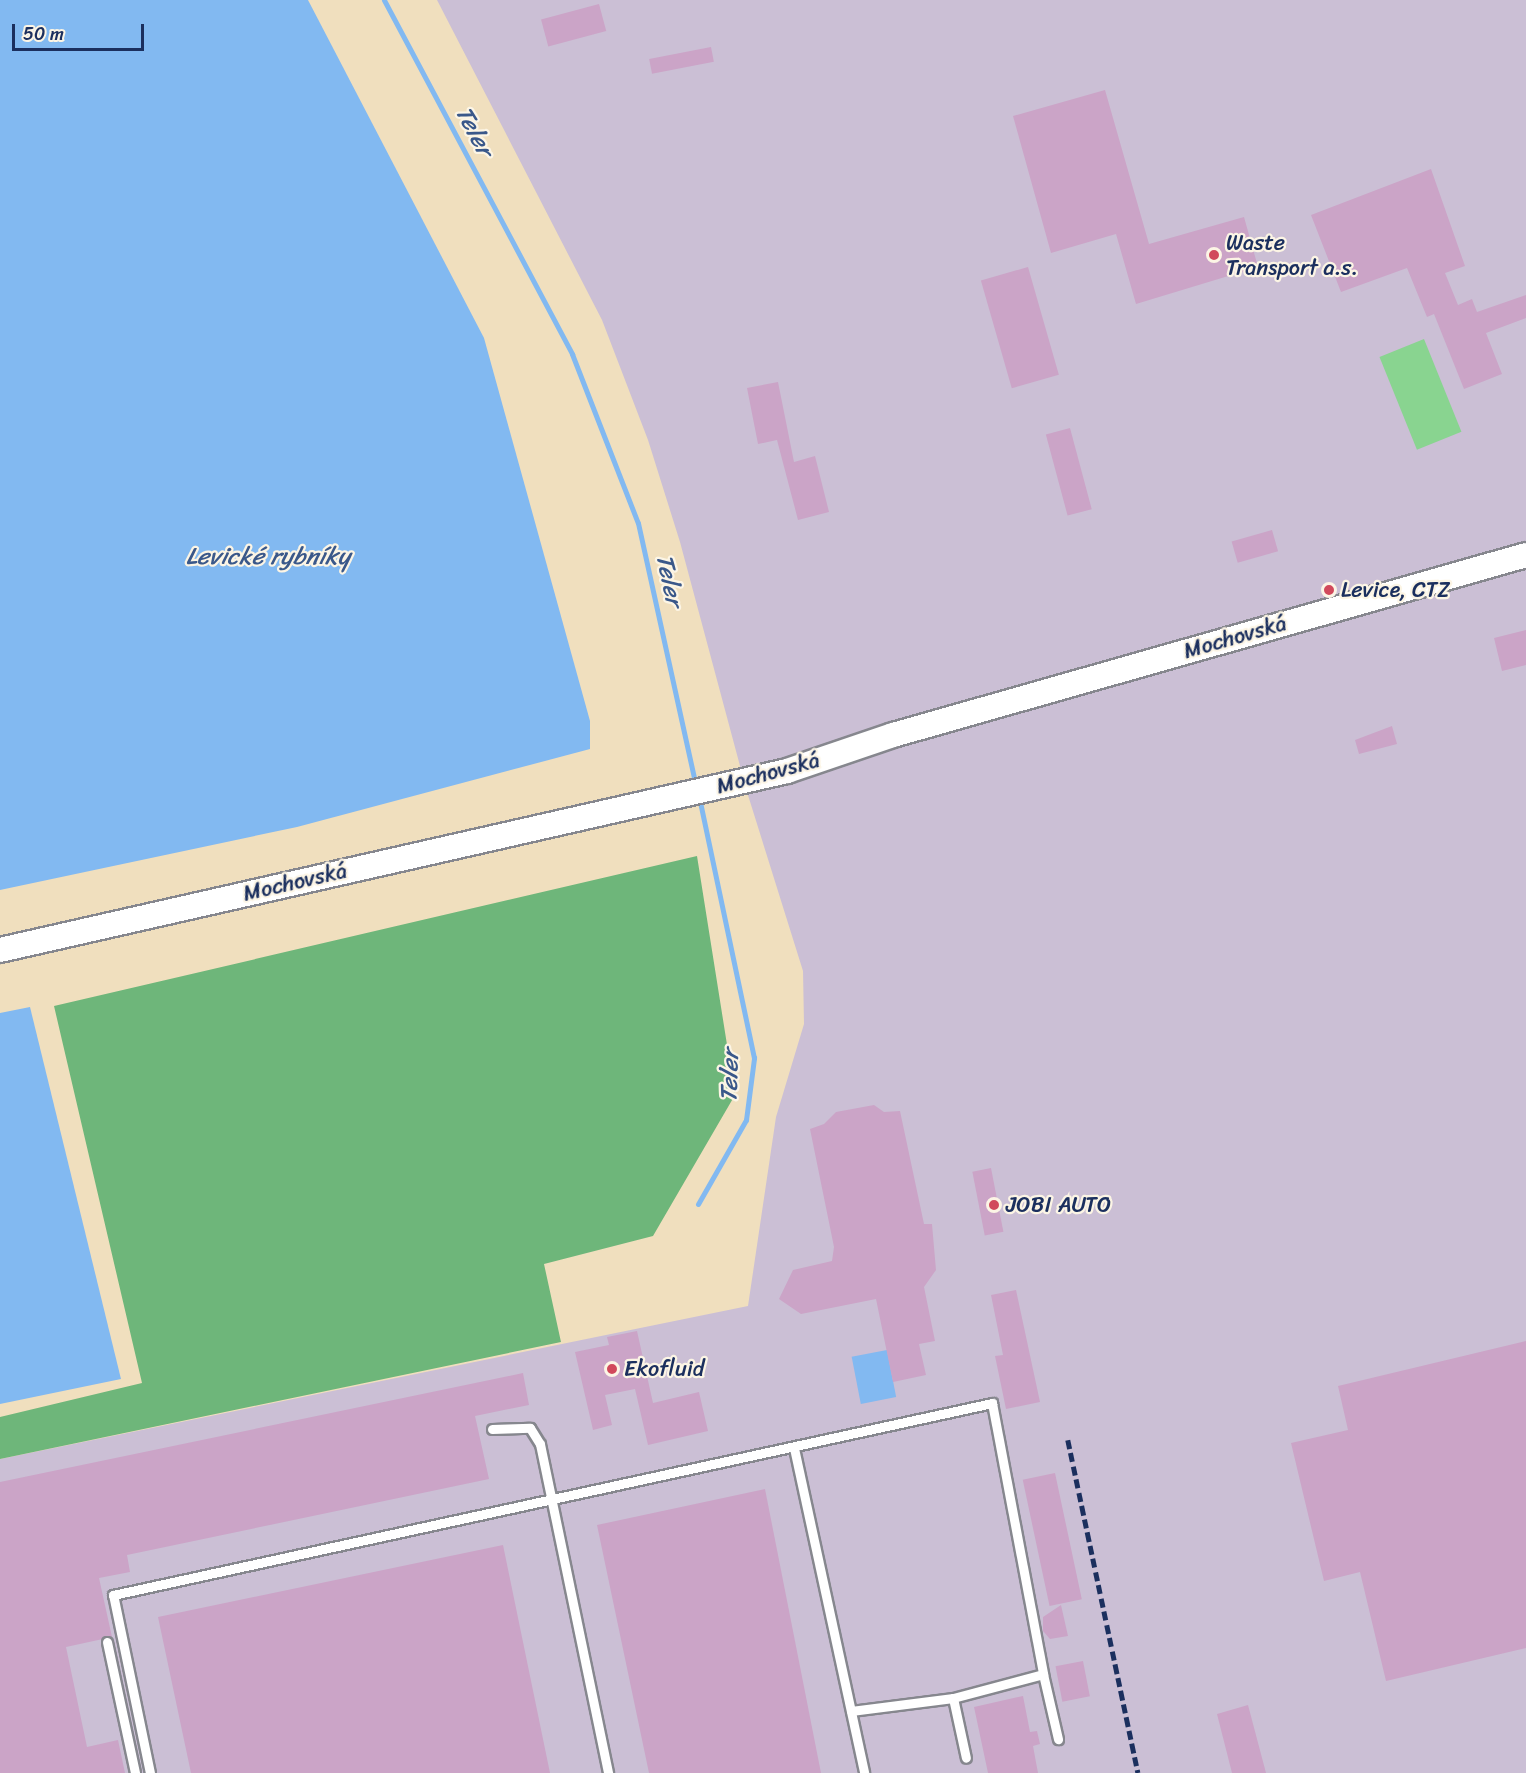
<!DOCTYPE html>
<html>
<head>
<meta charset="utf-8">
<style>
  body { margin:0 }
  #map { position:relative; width:1526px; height:1773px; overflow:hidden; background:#f0dfbe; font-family:Sriracha,sans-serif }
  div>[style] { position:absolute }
  .industrial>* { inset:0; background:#cbbfd5 }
  .green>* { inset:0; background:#89d490; transform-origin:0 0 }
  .forest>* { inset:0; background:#6eb67a }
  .water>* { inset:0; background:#82b9f1; transform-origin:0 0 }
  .stream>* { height:5px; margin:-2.5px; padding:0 2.5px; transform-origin:2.5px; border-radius:2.5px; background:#82b9f1 }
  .building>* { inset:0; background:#cba4c7; transform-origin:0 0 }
  .roads { filter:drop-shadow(2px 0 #86878e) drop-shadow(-2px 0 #86878e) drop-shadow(0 2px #86878e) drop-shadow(0 -2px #86878e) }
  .lane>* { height:9px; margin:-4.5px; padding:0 4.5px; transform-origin:4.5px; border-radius:4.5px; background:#fff }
  .secondary>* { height:24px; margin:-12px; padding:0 12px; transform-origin:12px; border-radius:12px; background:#fff }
  .rail>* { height:4.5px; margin-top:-2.25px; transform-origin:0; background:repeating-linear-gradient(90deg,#1b2f5e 0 9px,transparent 0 13.5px) }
  .dots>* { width:16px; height:16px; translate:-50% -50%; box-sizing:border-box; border:3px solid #fcf5e5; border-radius:50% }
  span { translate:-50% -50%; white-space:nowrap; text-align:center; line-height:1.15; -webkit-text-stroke:4.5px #fcf5e5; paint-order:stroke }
  .poi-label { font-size:22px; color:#1b2f5e }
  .left { translate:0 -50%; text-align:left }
  .street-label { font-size:22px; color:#1b2f5e }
  .water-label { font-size:24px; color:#3a588a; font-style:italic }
  .scale { position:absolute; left:12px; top:24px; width:132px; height:27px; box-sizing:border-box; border:3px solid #1b2f5e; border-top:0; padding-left:8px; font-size:18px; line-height:21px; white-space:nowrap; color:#1b2f5e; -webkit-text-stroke:4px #fcf5e5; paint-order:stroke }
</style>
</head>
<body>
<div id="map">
  <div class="industrial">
    <i style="clip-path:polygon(437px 0,1526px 0,1526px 1773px,0 1773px,0 1459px,748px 1306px,776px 1117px,804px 1024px,803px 971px,747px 792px,680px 542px,648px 440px,602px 320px)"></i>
  </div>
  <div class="green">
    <i style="left:1424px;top:339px;width:100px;height:48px;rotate:68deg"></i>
  </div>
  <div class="forest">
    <i style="clip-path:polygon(697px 856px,735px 1095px,653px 1236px,544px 1264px,561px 1342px,0 1459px,0 1417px,142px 1383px,54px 1006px)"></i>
  </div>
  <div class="water">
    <i style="clip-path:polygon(0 0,308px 0,484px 338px,590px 721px,590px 749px,297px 827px,0 890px)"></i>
    <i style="clip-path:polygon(30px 1007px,121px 1379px,0 1404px,0 1013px)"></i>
    <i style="left:887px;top:1350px;width:48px;height:36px;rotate:79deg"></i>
  </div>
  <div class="stream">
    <i style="left:384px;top:0;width:401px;rotate:62deg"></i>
    <i style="left:572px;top:354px;width:181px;rotate:68.7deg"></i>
    <i style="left:638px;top:523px;width:269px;rotate:77.6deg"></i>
    <i style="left:698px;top:1204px;width:97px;rotate:-60.3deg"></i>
    <i style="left:746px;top:1120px;width:63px;rotate:-82.6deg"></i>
    <i style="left:754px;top:1058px;width:266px;rotate:-101.9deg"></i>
  </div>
  <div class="building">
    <i style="left:599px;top:4px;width:28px;height:60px;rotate:75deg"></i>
    <i style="left:711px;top:47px;width:15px;height:63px;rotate:79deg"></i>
    <i style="clip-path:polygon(1105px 90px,1149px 244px,1244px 217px,1258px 267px,1136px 304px,1116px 234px,1051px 253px,1013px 116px)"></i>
    <i style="clip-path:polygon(1431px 169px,1465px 266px,1445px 273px,1458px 305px,1472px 299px,1477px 312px,1526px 295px,1526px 318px,1486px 333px,1502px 374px,1464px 389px,1434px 314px,1427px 317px,1407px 268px,1341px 292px,1311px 215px)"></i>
    <i style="left:1028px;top:267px;width:112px;height:49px;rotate:74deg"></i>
    <i style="clip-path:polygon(778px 382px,794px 462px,815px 456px,829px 512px,798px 520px,777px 440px,758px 444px,747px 388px)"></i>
    <i style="left:1070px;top:428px;width:84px;height:25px;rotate:75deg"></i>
    <i style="left:1272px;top:530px;width:22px;height:42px;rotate:74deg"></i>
    <i style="clip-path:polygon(1526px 630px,1526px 665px,1502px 671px,1494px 638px)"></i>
    <i style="clip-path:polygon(1392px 726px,1397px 744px,1359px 754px,1355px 740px)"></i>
    <i style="clip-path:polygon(874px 1105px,884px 1112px,900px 1111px,924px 1224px,932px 1224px,936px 1270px,924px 1287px,935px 1341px,919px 1344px,926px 1375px,893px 1382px,876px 1299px,801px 1314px,779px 1299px,793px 1270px,832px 1261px,834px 1247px,810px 1129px,824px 1124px,836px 1112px)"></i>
    <i style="left:991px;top:1168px;width:65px;height:19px;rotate:79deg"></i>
    <i style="clip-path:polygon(1016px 1290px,1040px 1402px,1006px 1409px,995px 1356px,1003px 1355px,991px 1295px)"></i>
    <i style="clip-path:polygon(637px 1331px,653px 1403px,699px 1392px,708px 1431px,648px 1445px,635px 1389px,605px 1395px,612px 1425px,593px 1430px,575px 1352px,609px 1345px,607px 1337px)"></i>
    <i style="clip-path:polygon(1526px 1341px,1526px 1648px,1386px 1681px,1360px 1572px,1324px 1581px,1291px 1443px,1348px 1430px,1338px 1386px)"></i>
    <i style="clip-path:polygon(523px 1373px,529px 1405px,475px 1416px,489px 1479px,127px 1555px,130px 1572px,99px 1578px,112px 1637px,66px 1647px,87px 1747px,118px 1740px,125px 1773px,0 1773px,0 1482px)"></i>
    <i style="left:1055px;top:1473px;width:129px;height:33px;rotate:78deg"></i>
    <i style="clip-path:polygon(765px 1489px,821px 1773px,649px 1773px,597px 1525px)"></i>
    <i style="clip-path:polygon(503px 1545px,550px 1773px,191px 1773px,158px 1617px)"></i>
    <i style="clip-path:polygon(1061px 1605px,1068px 1636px,1050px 1639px,1043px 1631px,1043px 1617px)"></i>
    <i style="left:1083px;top:1661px;width:36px;height:28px;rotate:79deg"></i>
    <i style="clip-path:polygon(1023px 1696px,1030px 1732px,1037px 1731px,1040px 1744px,1033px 1746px,1038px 1773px,988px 1773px,974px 1707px)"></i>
    <i style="clip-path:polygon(1248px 1705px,1266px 1773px,1232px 1773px,1217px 1714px)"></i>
  </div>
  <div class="roads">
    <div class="lane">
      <i style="left:492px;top:1429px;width:38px;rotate:-2deg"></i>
      <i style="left:530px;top:1428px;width:19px;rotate:58deg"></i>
      <i style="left:540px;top:1444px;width:336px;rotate:78.3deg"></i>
      <i style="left:794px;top:1448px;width:332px;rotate:77.8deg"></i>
      <i style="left:107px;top:1642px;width:134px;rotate:77.9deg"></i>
      <i style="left:953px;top:1698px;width:93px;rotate:-14.9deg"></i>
      <i style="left:1043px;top:1674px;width:67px;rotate:77deg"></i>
      <i style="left:851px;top:1711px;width:103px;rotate:-7.3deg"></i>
      <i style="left:953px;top:1698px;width:61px;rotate:77.8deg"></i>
      <i style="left:150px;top:1773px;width:182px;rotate:-101.7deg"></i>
      <i style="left:113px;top:1595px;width:900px;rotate:-12.32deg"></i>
      <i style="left:992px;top:1403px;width:276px;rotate:79.3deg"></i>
    </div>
    <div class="secondary">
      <i style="left:0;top:950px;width:807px;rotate:-12.81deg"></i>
      <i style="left:787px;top:771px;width:112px;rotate:-18.8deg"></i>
      <i style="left:893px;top:735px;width:658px;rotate:-15.87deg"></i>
    </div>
  </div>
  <div class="rail">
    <i style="left:1068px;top:1440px;width:340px;rotate:78.1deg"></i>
  </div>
  <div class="dots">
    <i style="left:1214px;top:255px;background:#d1495b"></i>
    <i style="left:1329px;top:590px;background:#d1495b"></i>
    <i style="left:994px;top:1205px;background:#d1495b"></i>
    <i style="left:612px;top:1369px;background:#d1495b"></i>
  </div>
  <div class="poi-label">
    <span class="left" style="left:1226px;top:255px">Waste<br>Transport a.s.</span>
    <span class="left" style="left:1341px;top:590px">Levice, CTZ</span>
    <span class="left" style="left:1006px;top:1205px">JOBI AUTO</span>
    <span class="left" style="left:624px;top:1369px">Ekofluid</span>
  </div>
  <div class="street-label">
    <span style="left:1235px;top:637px;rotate:-16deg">Mochovská</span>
    <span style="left:768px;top:773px;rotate:-15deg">Mochovská</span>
    <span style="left:295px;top:882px;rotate:-13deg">Mochovská</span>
  </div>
  <div class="water-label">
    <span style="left:474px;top:131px;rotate:62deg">Teler</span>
    <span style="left:268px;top:557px">Levické rybníky</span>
    <span style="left:669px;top:580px;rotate:78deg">Teler</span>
    <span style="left:730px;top:1076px;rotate:-88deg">Teler</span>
  </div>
  <div class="scale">50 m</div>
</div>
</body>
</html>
